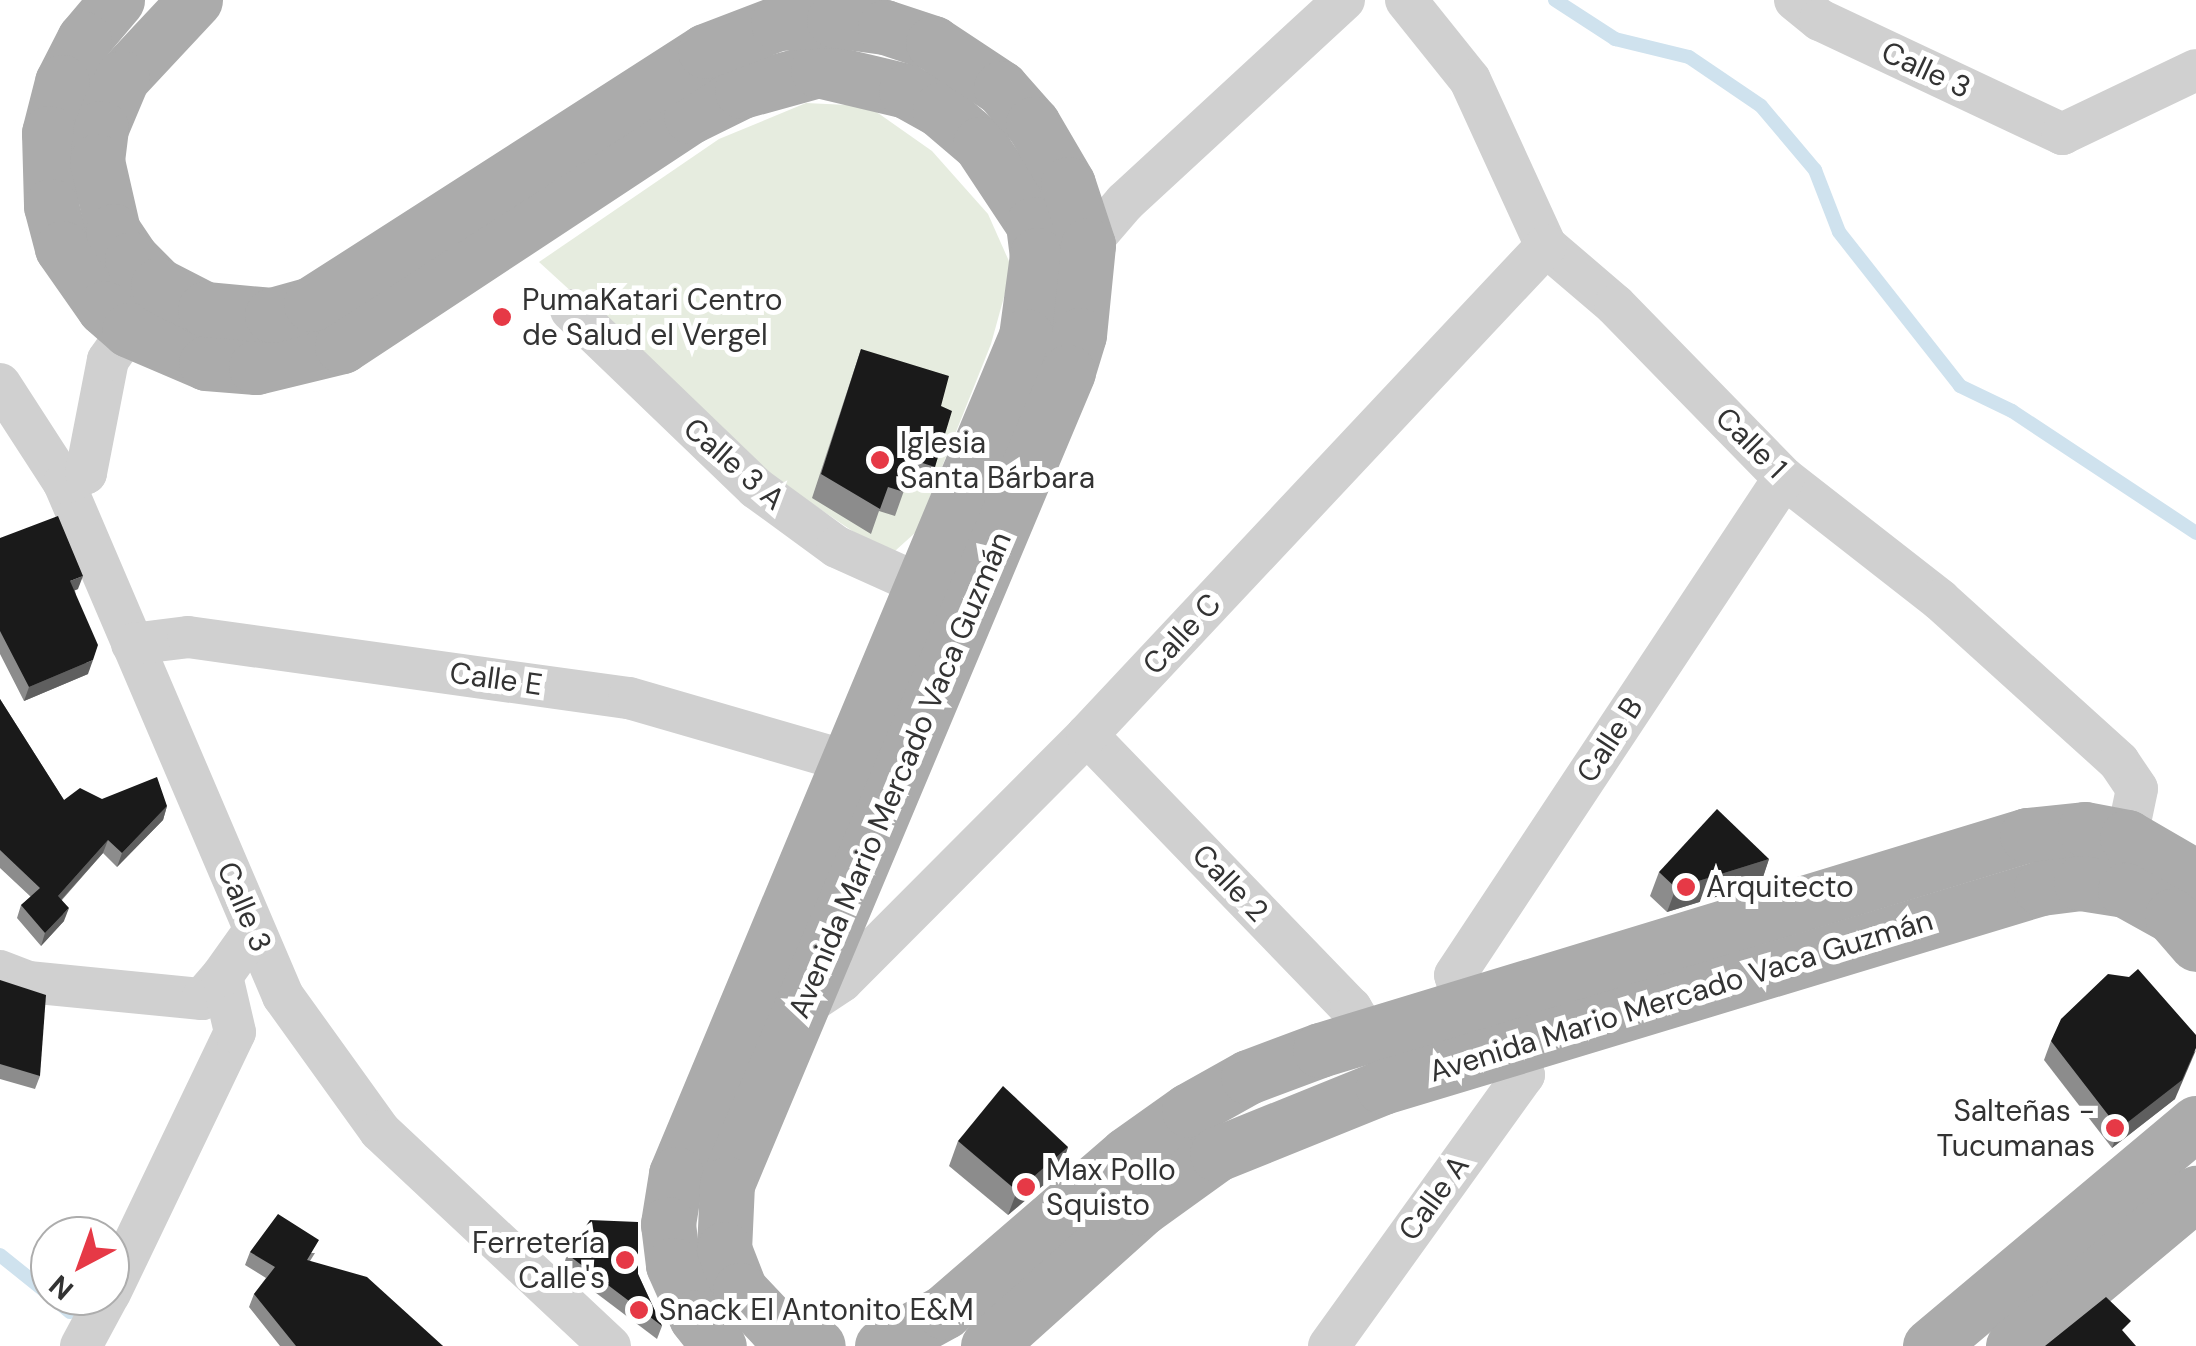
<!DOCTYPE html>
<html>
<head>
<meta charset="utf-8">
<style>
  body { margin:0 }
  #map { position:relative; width:2196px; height:1346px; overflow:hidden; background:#fff; font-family:"DM Sans",sans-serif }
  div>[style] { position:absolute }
  .green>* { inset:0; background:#e6ecdf }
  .stream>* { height:14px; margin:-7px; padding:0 7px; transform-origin:7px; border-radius:7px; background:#cfe2ee }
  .minor>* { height:42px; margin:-21px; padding:0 21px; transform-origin:21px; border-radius:21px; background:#d0d0d0 }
  .primary>* { height:55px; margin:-27.5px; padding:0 27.5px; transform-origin:27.5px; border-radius:27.5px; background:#ababab }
  .wall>* { inset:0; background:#8c8c8c }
  .shaded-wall>* { inset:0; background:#5f5f5f }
  .building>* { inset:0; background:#1a1a1a }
  .dots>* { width:28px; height:28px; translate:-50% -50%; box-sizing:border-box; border:5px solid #fff; border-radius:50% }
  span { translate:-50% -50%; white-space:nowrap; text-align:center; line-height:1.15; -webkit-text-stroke:10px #fff; paint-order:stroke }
  .street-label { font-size:30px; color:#333 }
  .poi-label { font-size:30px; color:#333 }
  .left { translate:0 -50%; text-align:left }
  .right { translate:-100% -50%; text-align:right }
  .north { position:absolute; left:30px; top:1216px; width:100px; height:100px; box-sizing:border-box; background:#fff; border:2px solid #adadad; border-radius:50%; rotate:221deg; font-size:28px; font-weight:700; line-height:40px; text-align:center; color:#333 }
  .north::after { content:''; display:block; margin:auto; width:35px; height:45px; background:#e63946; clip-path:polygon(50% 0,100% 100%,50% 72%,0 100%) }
</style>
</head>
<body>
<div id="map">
  <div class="green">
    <i style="clip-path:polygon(806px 103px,868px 106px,932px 151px,988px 214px,1012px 268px,991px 344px,916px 532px,895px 551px,873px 545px,780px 482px,539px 262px,719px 139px)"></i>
  </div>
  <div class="stream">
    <i style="left:1555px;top:0;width:72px;rotate:33deg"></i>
    <i style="left:1615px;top:39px;width:76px;rotate:13.7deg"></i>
    <i style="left:1689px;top:57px;width:87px;rotate:34.2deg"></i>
    <i style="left:1761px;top:106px;width:84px;rotate:49.8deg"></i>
    <i style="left:1815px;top:170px;width:66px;rotate:68.8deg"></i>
    <i style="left:1839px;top:232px;width:196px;rotate:51.8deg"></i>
    <i style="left:1960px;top:386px;width:58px;rotate:25.7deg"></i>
    <i style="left:2012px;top:411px;width:221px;rotate:33.5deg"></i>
    <i style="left:0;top:1255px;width:64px;rotate:38.7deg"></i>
    <i style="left:51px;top:1296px;width:25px;rotate:40deg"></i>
  </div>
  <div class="minor">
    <i style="left:1406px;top:0;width:102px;rotate:51.3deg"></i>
    <i style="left:1470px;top:80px;width:183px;rotate:65.4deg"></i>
    <i style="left:1546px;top:246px;width:91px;rotate:40.5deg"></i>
    <i style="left:1615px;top:305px;width:242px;rotate:45.7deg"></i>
    <i style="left:1784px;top:478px;width:198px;rotate:38deg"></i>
    <i style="left:1940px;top:600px;width:241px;rotate:42.1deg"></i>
    <i style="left:2119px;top:762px;width:32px;rotate:56deg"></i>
    <i style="left:2137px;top:789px;width:49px;rotate:101.8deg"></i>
    <i style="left:1795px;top:0;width:32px;rotate:39deg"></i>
    <i style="left:1820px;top:20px;width:268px;rotate:25.2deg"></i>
    <i style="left:2062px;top:134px;width:148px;rotate:-25.5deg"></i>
    <i style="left:1088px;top:245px;width:57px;rotate:-49.3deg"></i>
    <i style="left:1125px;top:202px;width:298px;rotate:-42.7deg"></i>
    <i style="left:571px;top:310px;width:257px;rotate:43.9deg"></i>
    <i style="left:756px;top:488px;width:100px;rotate:36.1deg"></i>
    <i style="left:837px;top:547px;width:92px;rotate:24.3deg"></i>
    <i style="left:0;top:384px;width:118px;rotate:57.1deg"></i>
    <i style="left:64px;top:483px;width:558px;rotate:66.88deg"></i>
    <i style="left:283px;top:996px;width:166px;rotate:54.3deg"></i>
    <i style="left:380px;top:1131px;width:315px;rotate:43.1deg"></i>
    <i style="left:64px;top:483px;width:24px;rotate:-24deg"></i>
    <i style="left:86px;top:473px;width:115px;rotate:-79deg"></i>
    <i style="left:108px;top:360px;width:37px;rotate:-55deg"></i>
    <i style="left:132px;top:644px;width:56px;rotate:-7.1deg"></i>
    <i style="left:188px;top:637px;width:445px;rotate:7.9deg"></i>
    <i style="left:629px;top:698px;width:233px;rotate:16.2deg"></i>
    <i style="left:1087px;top:735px;width:380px;rotate:46deg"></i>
    <i style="left:1351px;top:1008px;width:32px;rotate:60deg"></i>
    <i style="left:0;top:971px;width:30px;rotate:21deg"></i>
    <i style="left:28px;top:982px;width:175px;rotate:5.6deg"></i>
    <i style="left:202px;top:999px;width:30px;rotate:-49deg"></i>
    <i style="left:803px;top:1007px;width:47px;rotate:-33.7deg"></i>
    <i style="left:842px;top:981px;width:347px;rotate:-45.1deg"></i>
    <i style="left:1087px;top:735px;width:671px;rotate:-46.81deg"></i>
    <i style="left:1464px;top:1008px;width:34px;rotate:-105deg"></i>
    <i style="left:1455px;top:975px;width:596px;rotate:-56.5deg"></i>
    <i style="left:110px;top:1293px;width:289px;rotate:-64.4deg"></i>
    <i style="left:235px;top:1032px;width:57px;rotate:-103.1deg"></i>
    <i style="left:222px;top:976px;width:55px;rotate:-54.6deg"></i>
    <i style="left:81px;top:1346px;width:57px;rotate:-61.6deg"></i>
    <i style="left:1329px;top:1346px;width:334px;rotate:-54.3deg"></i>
    <i style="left:1524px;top:1075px;width:30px;rotate:-113deg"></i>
  </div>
  <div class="primary">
    <i style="left:117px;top:0;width:51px;rotate:130.2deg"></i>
    <i style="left:84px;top:39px;width:48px;rotate:117.1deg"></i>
    <i style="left:62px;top:82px;width:53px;rotate:104.3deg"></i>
    <i style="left:49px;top:133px;width:73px;rotate:88.4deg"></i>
    <i style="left:51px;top:206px;width:43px;rotate:75.3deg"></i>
    <i style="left:62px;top:248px;width:73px;rotate:55deg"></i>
    <i style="left:104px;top:308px;width:33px;rotate:41deg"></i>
    <i style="left:129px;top:330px;width:84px;rotate:23.2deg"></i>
    <i style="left:206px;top:363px;width:50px;rotate:4.6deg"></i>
    <i style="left:256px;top:367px;width:89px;rotate:-13.7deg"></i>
    <i style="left:342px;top:346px;width:418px;rotate:-33.4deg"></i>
    <i style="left:691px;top:116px;width:57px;rotate:-26.1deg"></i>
    <i style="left:742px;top:91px;width:79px;rotate:-15.4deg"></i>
    <i style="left:818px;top:70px;width:90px;rotate:13.4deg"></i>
    <i style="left:906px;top:91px;width:39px;rotate:29deg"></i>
    <i style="left:940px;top:110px;width:52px;rotate:40.4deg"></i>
    <i style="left:980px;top:144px;width:96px;rotate:56.5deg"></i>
    <i style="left:1033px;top:224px;width:31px;rotate:83deg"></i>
    <i style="left:1037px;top:255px;width:82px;rotate:97.7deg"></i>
    <i style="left:1026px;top:336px;width:908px;rotate:112.67deg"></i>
    <i style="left:676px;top:1174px;width:51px;rotate:99.1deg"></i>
    <i style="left:668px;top:1224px;width:41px;rotate:83deg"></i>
    <i style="left:673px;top:1265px;width:57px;rotate:66.1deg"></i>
    <i style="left:696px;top:1317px;width:37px;rotate:52deg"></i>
    <i style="left:195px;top:0;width:107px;rotate:133.1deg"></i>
    <i style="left:122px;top:78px;width:54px;rotate:112.8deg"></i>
    <i style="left:101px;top:128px;width:33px;rotate:97deg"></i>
    <i style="left:97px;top:161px;width:72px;rotate:77.1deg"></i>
    <i style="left:113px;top:231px;width:34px;rotate:56deg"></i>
    <i style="left:132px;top:259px;width:37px;rotate:45deg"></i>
    <i style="left:158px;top:285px;width:53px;rotate:27.1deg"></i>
    <i style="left:205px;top:309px;width:67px;rotate:5.1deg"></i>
    <i style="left:272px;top:315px;width:41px;rotate:-15.8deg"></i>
    <i style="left:311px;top:304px;width:468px;rotate:-32.7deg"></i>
    <i style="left:705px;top:51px;width:78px;rotate:-21deg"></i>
    <i style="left:778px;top:23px;width:56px;rotate:-3.1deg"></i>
    <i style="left:834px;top:20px;width:51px;rotate:7.8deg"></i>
    <i style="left:885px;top:27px;width:51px;rotate:18.4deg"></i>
    <i style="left:933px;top:43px;width:82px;rotate:33.5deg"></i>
    <i style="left:1001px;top:88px;width:48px;rotate:48.4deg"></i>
    <i style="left:1033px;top:124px;width:69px;rotate:59.7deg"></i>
    <i style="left:1068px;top:184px;width:64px;rotate:71.8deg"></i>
    <i style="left:1088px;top:245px;width:90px;rotate:95.7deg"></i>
    <i style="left:1079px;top:335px;width:39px;rotate:107deg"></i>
    <i style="left:1068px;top:372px;width:881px;rotate:112.78deg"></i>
    <i style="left:727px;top:1184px;width:65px;rotate:92.6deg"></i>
    <i style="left:724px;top:1249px;width:44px;rotate:68.7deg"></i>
    <i style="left:740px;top:1290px;width:50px;rotate:46.6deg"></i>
    <i style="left:774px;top:1326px;width:48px;rotate:24.4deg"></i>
    <i style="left:882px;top:1346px;width:71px;rotate:-28.7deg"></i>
    <i style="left:944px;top:1312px;width:242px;rotate:-40.8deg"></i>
    <i style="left:1127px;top:1154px;width:76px;rotate:-35.4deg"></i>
    <i style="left:1189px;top:1110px;width:68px;rotate:-29.2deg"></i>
    <i style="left:1248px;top:1077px;width:77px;rotate:-20.6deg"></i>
    <i style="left:1320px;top:1050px;width:739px;rotate:-16.91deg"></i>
    <i style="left:2027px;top:835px;width:58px;rotate:-5.9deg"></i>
    <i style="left:2085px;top:829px;width:43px;rotate:10.8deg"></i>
    <i style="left:2127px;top:837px;width:80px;rotate:30.1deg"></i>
    <i style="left:988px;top:1346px;width:207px;rotate:-41.9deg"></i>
    <i style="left:1142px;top:1208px;width:92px;rotate:-35.8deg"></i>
    <i style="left:1217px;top:1154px;width:179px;rotate:-22deg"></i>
    <i style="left:1383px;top:1087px;width:687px;rotate:-16.83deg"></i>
    <i style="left:2041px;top:888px;width:40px;rotate:-7.1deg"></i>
    <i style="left:2081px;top:883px;width:45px;rotate:9deg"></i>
    <i style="left:2125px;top:890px;width:54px;rotate:29deg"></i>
    <i style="left:2172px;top:916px;width:37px;rotate:49deg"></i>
    <i style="left:1930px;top:1346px;width:347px;rotate:-40deg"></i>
    <i style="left:2013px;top:1346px;width:239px;rotate:-39.9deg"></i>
  </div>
  <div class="wall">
    <i style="clip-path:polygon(861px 349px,941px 406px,935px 467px,926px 491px,906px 485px,895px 516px,879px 511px,871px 534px,812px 498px)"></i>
    <i style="clip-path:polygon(0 538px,78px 589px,75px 590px,88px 674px,24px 701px,0 654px)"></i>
    <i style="clip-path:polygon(0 699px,64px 800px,102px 799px,167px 806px,163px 820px,117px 867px,103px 853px,62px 900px,64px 921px,41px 946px,17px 918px,21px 905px,31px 897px,0 868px)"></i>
    <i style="clip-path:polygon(1769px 859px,1761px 883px,1667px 912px,1650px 896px,1659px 872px)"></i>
    <i style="clip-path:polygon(0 980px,40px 1076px,35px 1089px,0 1079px)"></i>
    <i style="clip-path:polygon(2051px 1041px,2175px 1099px,2112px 1148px,2044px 1060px)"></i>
    <i style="clip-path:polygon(958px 1141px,1068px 1147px,1060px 1171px,1008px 1215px,949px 1166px)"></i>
    <i style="clip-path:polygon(250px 1252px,315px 1253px,310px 1261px,443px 1346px,280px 1346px,249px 1307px,254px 1294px,266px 1278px,245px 1265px)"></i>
    <i style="clip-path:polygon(567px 1254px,638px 1274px,662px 1326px,657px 1339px,563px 1268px)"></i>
  </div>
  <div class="shaded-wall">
    <i style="clip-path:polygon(83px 576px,78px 589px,66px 594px,70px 581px)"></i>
    <i style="clip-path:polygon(93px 660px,88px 674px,24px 701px,29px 687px)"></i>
    <i style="clip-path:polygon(167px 806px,163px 820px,117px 867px,122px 853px)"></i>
    <i style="clip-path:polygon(108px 840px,103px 853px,53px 909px,58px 896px)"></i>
    <i style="clip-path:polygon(1769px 859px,1761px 883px,1667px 912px,1676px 888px)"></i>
    <i style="clip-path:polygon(69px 908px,64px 921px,41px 946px,45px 933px)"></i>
    <i style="clip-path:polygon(2196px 1050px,2175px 1099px,2112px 1148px,2119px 1129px)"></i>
    <i style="clip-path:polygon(1068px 1147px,1060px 1171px,1008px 1215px,1017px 1191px)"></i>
  </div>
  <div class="building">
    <i style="clip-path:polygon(861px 349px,949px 376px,941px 406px,952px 411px,935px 467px,913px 460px,904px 492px,888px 487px,880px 509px,821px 474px)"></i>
    <i style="clip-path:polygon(58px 516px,83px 576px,70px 581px,98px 645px,93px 660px,29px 687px,0 631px,0 538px)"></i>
    <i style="clip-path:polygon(0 699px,64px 800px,80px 788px,102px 799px,157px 777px,167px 806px,122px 853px,108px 840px,58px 896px,69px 908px,45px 933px,21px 905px,40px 888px,0 850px)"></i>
    <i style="clip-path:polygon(1717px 809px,1769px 859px,1676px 888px,1659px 872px)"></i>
    <i style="clip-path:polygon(2138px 969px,2196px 1035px,2196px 1048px,2182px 1080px,2119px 1129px,2051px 1041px,2061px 1019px,2108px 974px,2129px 977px)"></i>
    <i style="clip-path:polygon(0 980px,46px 995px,40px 1076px,0 1064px)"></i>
    <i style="clip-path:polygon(1003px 1086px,1068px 1147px,1017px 1191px,958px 1141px)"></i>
    <i style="clip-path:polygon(278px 1214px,319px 1240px,307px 1260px,367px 1277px,443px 1346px,296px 1346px,254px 1294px,275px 1267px,250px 1252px)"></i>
    <i style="clip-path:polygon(590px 1220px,638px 1222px,638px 1274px,662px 1326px,567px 1254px)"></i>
    <i style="clip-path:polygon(2106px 1297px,2131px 1321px,2122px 1330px,2136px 1346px,2045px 1346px)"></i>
  </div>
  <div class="dots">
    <i style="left:502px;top:317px;background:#e63946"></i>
    <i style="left:880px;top:460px;background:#e63946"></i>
    <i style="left:1686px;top:887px;background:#e63946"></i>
    <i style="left:2115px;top:1128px;background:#e63946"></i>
    <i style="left:1026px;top:1187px;background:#e63946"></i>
    <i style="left:625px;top:1260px;background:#e63946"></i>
    <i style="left:639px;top:1310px;background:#e63946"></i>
  </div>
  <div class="street-label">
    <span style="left:1926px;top:70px;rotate:25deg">Calle 3</span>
    <span style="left:1751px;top:443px;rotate:45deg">Calle 1</span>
    <span style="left:734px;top:464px;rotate:41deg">Calle 3 A</span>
    <span style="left:1182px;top:634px;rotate:-47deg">Calle C</span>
    <span style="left:496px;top:679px;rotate:8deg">Calle E</span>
    <span style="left:1610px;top:740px;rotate:-57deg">Calle B</span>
    <span style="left:900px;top:775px;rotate:-67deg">Avenida Mario Mercado Vaca Guzmán</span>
    <span style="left:1230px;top:883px;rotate:46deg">Calle 2</span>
    <span style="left:244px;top:907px;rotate:67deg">Calle 3</span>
    <span style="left:1681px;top:996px;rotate:-17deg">Avenida Mario Mercado Vaca Guzmán</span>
    <span style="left:1434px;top:1198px;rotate:-54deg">Calle A</span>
  </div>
  <div class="poi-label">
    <span class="left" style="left:522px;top:317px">PumaKatari Centro<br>de Salud el Vergel</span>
    <span class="left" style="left:900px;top:460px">Iglesia<br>Santa Bárbara</span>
    <span class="left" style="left:1706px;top:887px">Arquitecto</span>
    <span class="right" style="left:2095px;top:1128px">Salteñas -<br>Tucumanas</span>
    <span class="left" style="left:1046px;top:1187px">Max Pollo<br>Squisto</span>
    <span class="right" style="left:605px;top:1260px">Ferretería<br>Calle's</span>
    <span class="left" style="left:659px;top:1310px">Snack El Antonito E&amp;M</span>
  </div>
  <div class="north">N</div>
</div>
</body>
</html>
